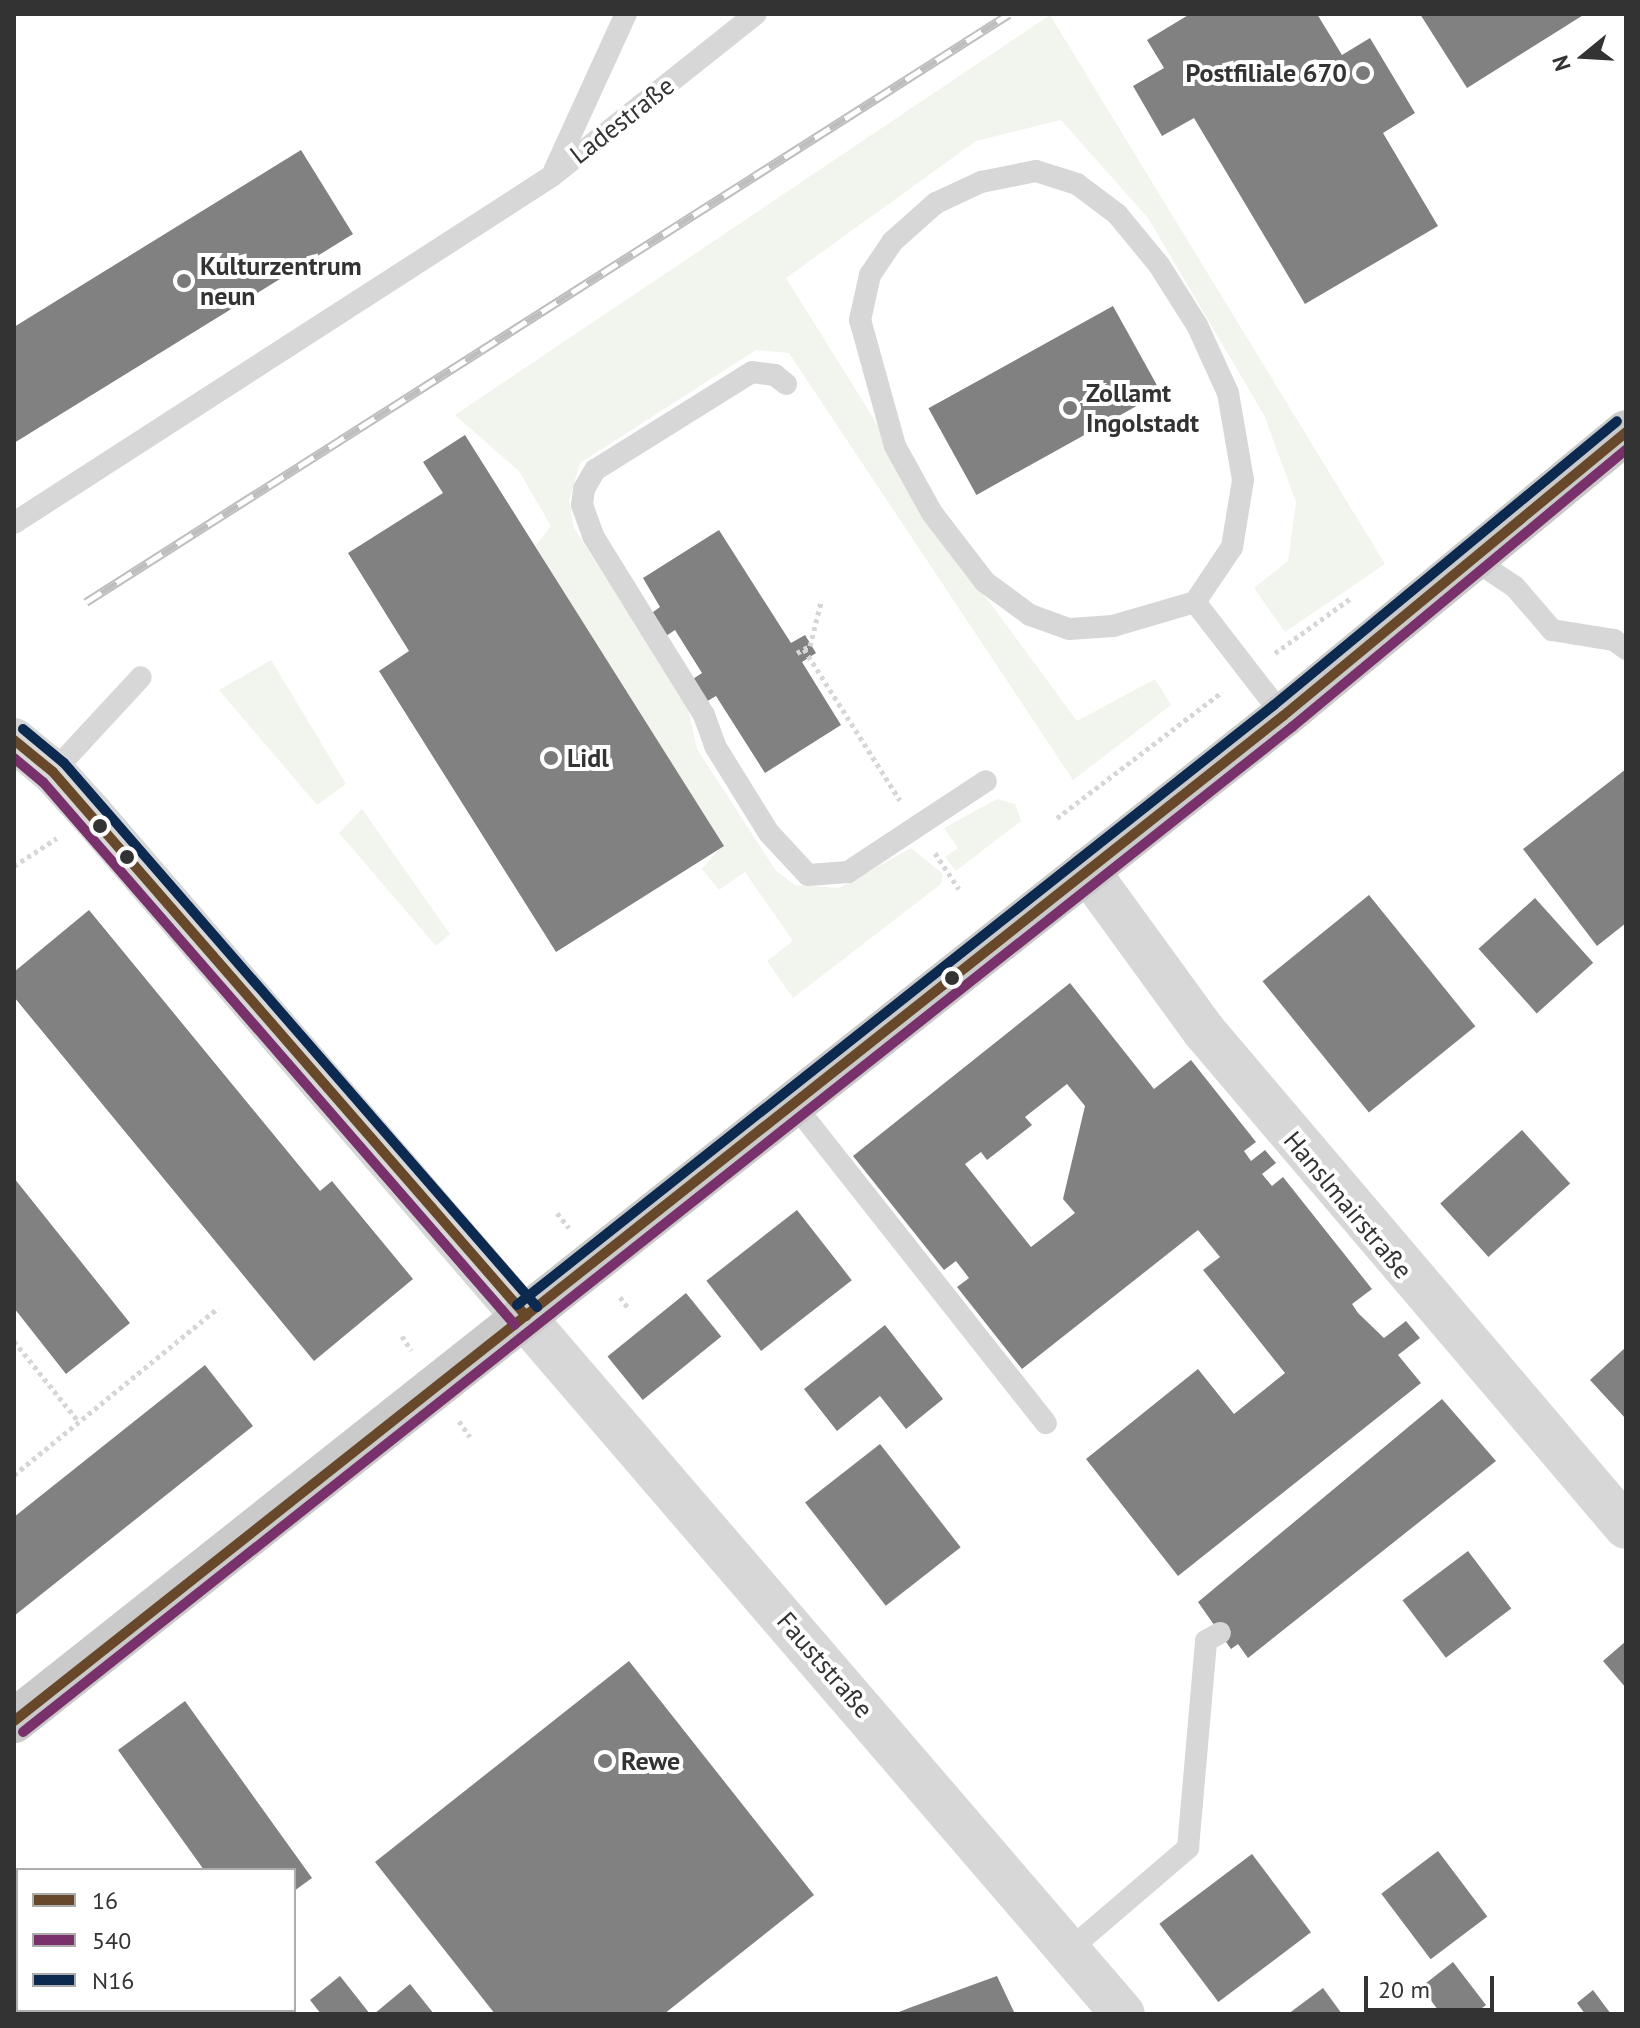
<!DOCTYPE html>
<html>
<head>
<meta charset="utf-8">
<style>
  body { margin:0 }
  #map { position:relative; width:1640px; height:2028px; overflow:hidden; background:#fff; font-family:"PT Sans",sans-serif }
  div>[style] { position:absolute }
  .green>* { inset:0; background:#f1f5ed }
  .building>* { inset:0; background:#818181; transform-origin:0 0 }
  .path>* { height:5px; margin-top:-2.5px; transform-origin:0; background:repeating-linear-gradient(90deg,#d6d6d6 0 4px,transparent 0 8px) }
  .service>* { height:22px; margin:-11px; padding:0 11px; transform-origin:11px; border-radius:11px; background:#d7d7d7 }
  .minor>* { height:44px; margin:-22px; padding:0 22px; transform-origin:22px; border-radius:22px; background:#d7d7d7 }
  .primary>* { height:44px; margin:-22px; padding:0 22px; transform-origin:22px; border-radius:22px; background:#cacaca }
  .rail>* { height:9px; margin-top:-4.5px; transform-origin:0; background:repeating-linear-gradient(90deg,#fff 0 18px,#bebebe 0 36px); box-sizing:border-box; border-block:2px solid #bebebe }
  .bus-1>* { height:10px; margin:-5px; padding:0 5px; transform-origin:5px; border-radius:5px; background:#68482a }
  .bus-2>* { height:10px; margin:-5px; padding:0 5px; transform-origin:5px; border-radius:5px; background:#79316c }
  .bus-3>* { height:10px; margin:-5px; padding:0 5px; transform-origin:5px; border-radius:5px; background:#0c294f }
  .dots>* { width:22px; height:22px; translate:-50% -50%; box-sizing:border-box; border:4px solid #fff; border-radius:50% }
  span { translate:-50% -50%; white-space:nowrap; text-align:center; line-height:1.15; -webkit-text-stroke:8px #fff; paint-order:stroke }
  .poi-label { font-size:26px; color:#333; font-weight:700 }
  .right { translate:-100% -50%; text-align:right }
  .left { translate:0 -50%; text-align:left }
  .street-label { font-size:26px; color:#333 }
  .frame { position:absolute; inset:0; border:16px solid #333; pointer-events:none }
  .legend { position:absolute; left:16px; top:1868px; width:280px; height:144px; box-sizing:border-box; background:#fff; border:2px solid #adadad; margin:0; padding:10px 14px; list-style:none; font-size:24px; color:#333 }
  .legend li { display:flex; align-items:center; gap:16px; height:40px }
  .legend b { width:40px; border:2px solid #adadad }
  .north { position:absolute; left:1544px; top:16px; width:80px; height:80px; -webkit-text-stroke:6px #fff; paint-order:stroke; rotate:252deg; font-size:22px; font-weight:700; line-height:32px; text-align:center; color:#333 }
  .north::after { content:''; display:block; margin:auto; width:28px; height:36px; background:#333; clip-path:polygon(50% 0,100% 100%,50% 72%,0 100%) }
  .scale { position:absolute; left:1364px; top:1976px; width:130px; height:36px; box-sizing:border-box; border:4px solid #333; border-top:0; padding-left:10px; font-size:24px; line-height:28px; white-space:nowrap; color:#333; -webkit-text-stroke:6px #fff; paint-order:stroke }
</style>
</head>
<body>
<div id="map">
  <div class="green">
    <i style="clip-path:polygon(1050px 15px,1385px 564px,1285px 632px,1254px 588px,1288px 561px,1296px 502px,1264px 415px,1148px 218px,1061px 120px,976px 141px,786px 278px,874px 419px,930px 521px,1077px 721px,1155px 679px,1171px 705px,1073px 780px,789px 353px,756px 350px,580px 463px,569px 500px,574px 528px,687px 705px,697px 749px,776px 871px,795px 885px,839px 888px,911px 848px,943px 874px,941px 884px,793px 998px,767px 961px,793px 941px,745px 872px,719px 890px,702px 869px,723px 845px,535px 546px,551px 526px,519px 471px,455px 415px)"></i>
    <i style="clip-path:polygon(271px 660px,346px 784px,317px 805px,219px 690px)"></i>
    <i style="clip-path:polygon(997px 799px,1015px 804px,1021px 821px,956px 871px,945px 857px,958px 848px,944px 828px)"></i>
    <i style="clip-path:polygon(362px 809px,450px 934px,436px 946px,339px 833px)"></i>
  </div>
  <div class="building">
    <i style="clip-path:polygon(1190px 14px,1317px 14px,1342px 55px,1370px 38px,1415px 113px,1383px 133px,1438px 226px,1305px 304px,1194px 118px,1162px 136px,1133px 86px,1164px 68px,1147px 40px)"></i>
    <i style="clip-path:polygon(1420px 14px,1585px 14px,1467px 88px)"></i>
    <i style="clip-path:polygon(301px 150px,353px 234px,14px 443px,14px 327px)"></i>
    <i style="left:1113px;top:306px;width:99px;height:211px;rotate:61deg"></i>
    <i style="clip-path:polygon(465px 435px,724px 846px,556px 952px,379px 671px,409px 651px,348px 553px,443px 493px,423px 462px)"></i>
    <i style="clip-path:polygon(719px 530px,791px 643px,805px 635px,816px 653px,802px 662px,841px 725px,765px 773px,716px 696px,704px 703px,690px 681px,702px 673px,675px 630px,663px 638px,649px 615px,660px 607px,643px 578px)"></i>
    <i style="clip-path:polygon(1626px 769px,1626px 923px,1597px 946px,1523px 849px)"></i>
    <i style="left:1369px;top:895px;width:169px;height:137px;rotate:51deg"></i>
    <i style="left:1535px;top:898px;width:87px;height:76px;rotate:48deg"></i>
    <i style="clip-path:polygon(89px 910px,320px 1191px,332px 1181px,413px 1279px,314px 1361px,14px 997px,14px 972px)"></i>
    <i style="clip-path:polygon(evenodd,1070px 983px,1154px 1089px,1191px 1060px,1256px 1142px,1244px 1151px,1251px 1161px,1265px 1150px,1276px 1163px,1262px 1174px,1272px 1186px,1283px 1177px,1372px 1289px,1352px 1304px,1358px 1313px,1384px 1338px,1406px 1321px,1420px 1338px,1398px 1355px,1421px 1383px,1178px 1576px,1086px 1459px,1198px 1369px,1234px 1414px,1285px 1373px,1203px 1270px,1220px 1257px,1198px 1230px,1022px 1369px,957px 1287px,969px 1278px,956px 1261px,944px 1270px,853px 1156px,1070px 983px,1067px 1084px,1085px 1106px,1063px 1199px,1075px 1213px,1031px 1247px,965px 1164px,981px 1152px,987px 1160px,1032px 1125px,1025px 1117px,1067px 1084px)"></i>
    <i style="left:1522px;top:1130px;width:72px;height:110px;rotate:48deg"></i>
    <i style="clip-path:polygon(14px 1178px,130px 1323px,66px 1374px,14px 1308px)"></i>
    <i style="left:797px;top:1210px;width:89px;height:115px;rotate:52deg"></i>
    <i style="left:686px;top:1293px;width:56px;height:101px;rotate:51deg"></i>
    <i style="clip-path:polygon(885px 1325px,943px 1399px,906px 1429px,880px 1396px,837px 1431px,804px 1389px)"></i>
    <i style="clip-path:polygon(1626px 1347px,1626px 1419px,1590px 1380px)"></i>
    <i style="clip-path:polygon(205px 1365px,253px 1426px,14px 1616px,14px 1517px)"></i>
    <i style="clip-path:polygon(1442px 1399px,1496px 1461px,1248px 1658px,1238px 1644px,1231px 1649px,1198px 1602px)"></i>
    <i style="left:880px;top:1444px;width:131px;height:95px;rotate:52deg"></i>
    <i style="left:1468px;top:1551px;width:72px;height:82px;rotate:53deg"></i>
    <i style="clip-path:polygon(1626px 1641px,1626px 1688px,1603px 1661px)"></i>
    <i style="clip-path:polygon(629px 1661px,814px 1895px,664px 2014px,495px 2014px,375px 1862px)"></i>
    <i style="clip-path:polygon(185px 1701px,312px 1878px,294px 1891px,294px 1870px,204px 1870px,118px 1750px)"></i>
    <i style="left:1438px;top:1851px;width:82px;height:71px;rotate:53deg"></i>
    <i style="left:1252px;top:1854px;width:98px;height:116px;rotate:53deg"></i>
    <i style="clip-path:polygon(14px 1868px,18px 1873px,14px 1939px)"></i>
    <i style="clip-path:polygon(1453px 1962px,1486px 2005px,1474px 2014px,1441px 2014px,1421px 1987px)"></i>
    <i style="clip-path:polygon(340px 1976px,370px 2014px,321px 2014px,310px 2000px)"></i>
    <i style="clip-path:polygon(997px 1976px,1015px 2014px,894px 2014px,909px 2008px)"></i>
    <i style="clip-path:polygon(410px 1984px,434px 2014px,374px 2014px)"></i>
    <i style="clip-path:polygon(1323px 1988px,1342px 2014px,1288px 2014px)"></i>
    <i style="clip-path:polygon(1593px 1990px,1611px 2014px,1585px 2014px,1577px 2003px)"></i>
    <i style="left:34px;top:2010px;width:89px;height:6px"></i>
  </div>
  <div class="path">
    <i style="left:804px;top:649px;width:7px;rotate:-27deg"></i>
    <i style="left:810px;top:646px;width:45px;rotate:-76deg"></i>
    <i style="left:797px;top:653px;width:8px;rotate:-30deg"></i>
    <i style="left:804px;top:649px;width:179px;rotate:57.6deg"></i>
    <i style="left:1275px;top:653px;width:94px;rotate:-35.9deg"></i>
    <i style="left:1057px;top:818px;width:208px;rotate:-37.4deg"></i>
    <i style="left:935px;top:853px;width:43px;rotate:56.3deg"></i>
    <i style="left:14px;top:866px;width:51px;rotate:-33.1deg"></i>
    <i style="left:557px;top:1213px;width:19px;rotate:51deg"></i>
    <i style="left:620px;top:1297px;width:15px;rotate:53deg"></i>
    <i style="left:402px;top:1336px;width:17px;rotate:57deg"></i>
    <i style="left:14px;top:1341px;width:104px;rotate:51.3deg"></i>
    <i style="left:459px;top:1421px;width:19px;rotate:55deg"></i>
    <i style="left:14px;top:1475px;width:264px;rotate:-39.3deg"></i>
  </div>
  <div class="service">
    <i style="left:554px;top:171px;width:173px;rotate:-65.4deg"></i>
    <i style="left:1036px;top:171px;width:43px;rotate:17.6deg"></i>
    <i style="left:1077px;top:184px;width:50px;rotate:36.9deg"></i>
    <i style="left:1117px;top:214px;width:66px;rotate:50.5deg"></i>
    <i style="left:1159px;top:265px;width:71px;rotate:57.7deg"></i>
    <i style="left:1197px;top:325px;width:75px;rotate:65.5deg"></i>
    <i style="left:1228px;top:393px;width:88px;rotate:80.2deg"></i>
    <i style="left:1243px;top:480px;width:68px;rotate:99.3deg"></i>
    <i style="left:1232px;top:547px;width:66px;rotate:123.9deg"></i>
    <i style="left:1195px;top:602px;width:85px;rotate:163.7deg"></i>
    <i style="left:1113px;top:626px;width:44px;rotate:176.1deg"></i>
    <i style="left:1069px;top:629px;width:41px;rotate:-160.3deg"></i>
    <i style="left:1030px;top:615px;width:56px;rotate:-143.7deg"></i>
    <i style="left:985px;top:582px;width:87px;rotate:-127.5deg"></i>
    <i style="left:932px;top:513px;width:77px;rotate:-118.9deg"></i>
    <i style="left:895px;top:446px;width:131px;rotate:-105.5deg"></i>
    <i style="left:860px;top:320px;width:46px;rotate:-77.5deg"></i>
    <i style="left:870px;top:275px;width:40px;rotate:-56deg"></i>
    <i style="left:892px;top:242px;width:59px;rotate:-41.6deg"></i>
    <i style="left:936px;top:203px;width:50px;rotate:-25deg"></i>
    <i style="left:981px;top:182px;width:56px;rotate:-11.3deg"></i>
    <i style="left:786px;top:384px;width:14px;rotate:-141deg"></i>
    <i style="left:775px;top:375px;width:23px;rotate:-173deg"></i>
    <i style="left:752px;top:372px;width:185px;rotate:148deg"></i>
    <i style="left:595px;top:470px;width:22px;rotate:120deg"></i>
    <i style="left:584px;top:489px;width:16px;rotate:97deg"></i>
    <i style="left:582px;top:505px;width:33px;rotate:70deg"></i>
    <i style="left:593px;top:536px;width:211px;rotate:58.2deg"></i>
    <i style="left:704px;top:715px;width:33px;rotate:70deg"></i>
    <i style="left:715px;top:746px;width:102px;rotate:58.2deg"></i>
    <i style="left:769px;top:833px;width:57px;rotate:47.1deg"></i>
    <i style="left:808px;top:875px;width:40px;rotate:-4.3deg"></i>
    <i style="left:848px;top:872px;width:165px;rotate:-33.4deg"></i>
    <i style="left:14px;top:523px;width:640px;rotate:-32.82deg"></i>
    <i style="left:552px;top:176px;width:260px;rotate:-38.5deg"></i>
    <i style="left:1473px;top:559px;width:50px;rotate:33.7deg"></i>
    <i style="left:1515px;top:587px;width:57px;rotate:49.3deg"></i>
    <i style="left:1552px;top:630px;width:63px;rotate:9.2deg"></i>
    <i style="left:1614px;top:640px;width:15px;rotate:37deg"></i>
    <i style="left:1195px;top:602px;width:144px;rotate:52.3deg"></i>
    <i style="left:53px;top:772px;width:129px;rotate:-47.2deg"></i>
    <i style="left:793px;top:1103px;width:408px;rotate:51.7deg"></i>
    <i style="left:1069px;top:1950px;width:157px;rotate:-40.6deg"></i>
    <i style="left:1188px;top:1848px;width:208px;rotate:-85deg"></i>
    <i style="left:1206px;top:1641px;width:16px;rotate:-30deg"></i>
  </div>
  <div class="minor">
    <i style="left:14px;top:740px;width:50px;rotate:39.4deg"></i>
    <i style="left:53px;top:772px;width:58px;rotate:47.8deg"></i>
    <i style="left:92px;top:815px;width:1581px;rotate:49.31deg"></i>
    <i style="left:1087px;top:870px;width:199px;rotate:54deg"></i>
    <i style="left:1204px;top:1031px;width:651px;rotate:49.61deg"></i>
  </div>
  <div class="primary">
    <i style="left:14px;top:1721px;width:1619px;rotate:-38.38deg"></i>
    <i style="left:1283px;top:716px;width:445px;rotate:-39.6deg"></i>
  </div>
  <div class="rail">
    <i style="left:86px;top:602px;width:1094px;rotate:-32.5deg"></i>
  </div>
  <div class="bus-1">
    <i style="left:14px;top:740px;width:50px;rotate:39.4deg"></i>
    <i style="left:53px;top:772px;width:721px;rotate:48.99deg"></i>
    <i style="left:14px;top:1721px;width:1619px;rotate:-38.38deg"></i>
    <i style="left:1283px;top:716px;width:445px;rotate:-39.6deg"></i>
  </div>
  <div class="bus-2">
    <i style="left:14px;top:758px;width:38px;rotate:40deg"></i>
    <i style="left:43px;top:782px;width:719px;rotate:49deg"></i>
    <i style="left:23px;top:1732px;width:1619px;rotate:-38.38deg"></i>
    <i style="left:1292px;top:727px;width:434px;rotate:-39.7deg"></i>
  </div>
  <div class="bus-3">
    <i style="left:23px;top:729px;width:53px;rotate:39.7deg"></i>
    <i style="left:64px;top:763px;width:721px;rotate:48.99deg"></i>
    <i style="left:517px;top:1305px;width:966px;rotate:-38.4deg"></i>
    <i style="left:1274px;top:705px;width:445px;rotate:-39.6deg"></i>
  </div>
  <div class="dots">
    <i style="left:1363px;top:73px;background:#7a7a7a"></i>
    <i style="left:184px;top:281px;background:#7a7a7a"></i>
    <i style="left:1070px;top:408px;background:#7a7a7a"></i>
    <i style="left:551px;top:758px;background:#7a7a7a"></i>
    <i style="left:100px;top:826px;background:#333"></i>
    <i style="left:127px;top:857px;background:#333"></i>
    <i style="left:952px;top:978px;background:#333"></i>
    <i style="left:605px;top:1761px;background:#7a7a7a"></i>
  </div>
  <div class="poi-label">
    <span class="right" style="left:1347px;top:73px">Postfiliale 670</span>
    <span class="left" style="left:200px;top:281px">Kulturzentrum<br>neun</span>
    <span class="left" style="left:1086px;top:408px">Zollamt<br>Ingolstadt</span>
    <span class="left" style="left:567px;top:758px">Lidl</span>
    <span class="left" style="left:621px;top:1761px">Rewe</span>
  </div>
  <div class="street-label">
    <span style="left:622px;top:120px;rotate:-38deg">Ladestraße</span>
    <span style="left:1348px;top:1205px;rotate:50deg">Hanslmairstraße</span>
    <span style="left:825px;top:1665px;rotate:49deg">Fauststraße</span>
  </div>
  <div class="frame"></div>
  <ul class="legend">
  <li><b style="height:10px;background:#68482a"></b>16</li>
  <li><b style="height:10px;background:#79316c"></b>540</li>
  <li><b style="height:10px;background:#0c294f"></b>N16</li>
  </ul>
  <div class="north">N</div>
  <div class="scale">20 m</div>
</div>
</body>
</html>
